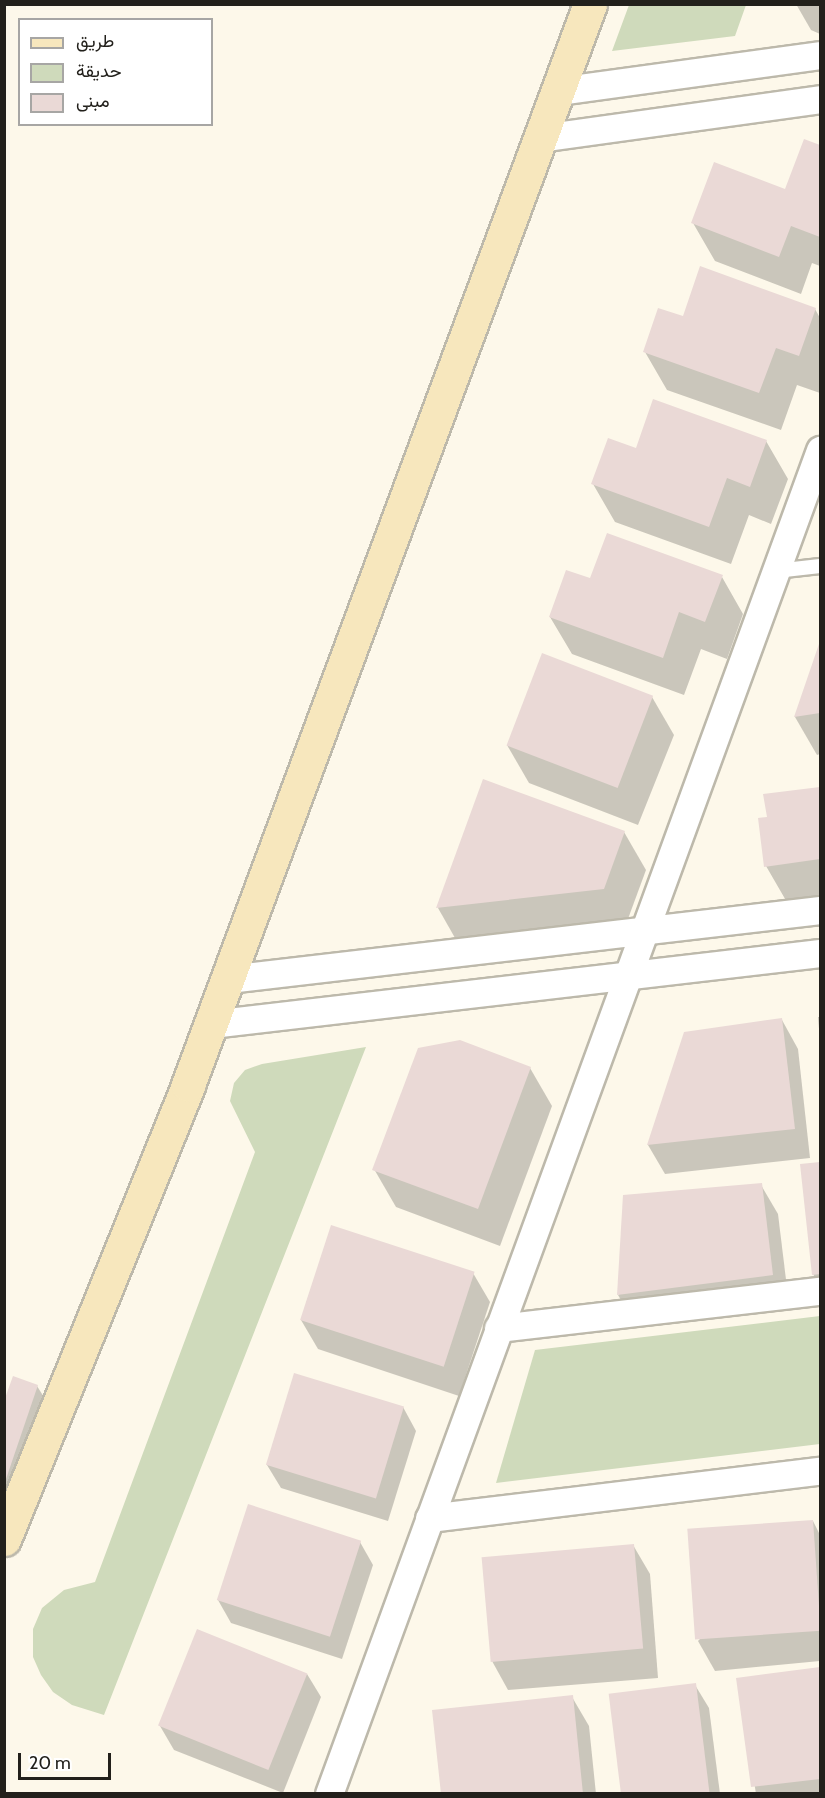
<!DOCTYPE html>
<html>
<head>
<meta charset="utf-8">
<style>
  body { margin:0 }
  #map { position:relative; width:825px; height:1798px; overflow:hidden; background:#fdf8ea; font-family:Cabin,Vazirmatn,sans-serif }
  div>[style] { position:absolute }
  .green>* { inset:0; background:#cfdabb }
  .shadow>* { inset:0; background:#0003 }
  .building>* { inset:0; background:#ead9d6; transform-origin:0 0 }
  .roads { filter:drop-shadow(2px 0 #bdb9ab) drop-shadow(-2px 0 #bdb9ab) drop-shadow(0 2px #bdb9ab) drop-shadow(0 -2px #bdb9ab) }
  .lane>* { height:14px; margin:-7px; padding:0 7px; transform-origin:7px; border-radius:7px; background:#fff }
  .street>* { height:27px; margin:-13.5px; padding:0 13.5px; transform-origin:13.5px; border-radius:13.5px; background:#fff }
  .secondary>* { height:33px; margin:-16.5px; padding:0 16.5px; transform-origin:16.5px; border-radius:16.5px; background:#f7e7bd }
  span { translate:-50% -50%; white-space:nowrap; text-align:center; line-height:1.15; -webkit-text-stroke:4.5px #fff; paint-order:stroke }
  .frame { position:absolute; inset:0; border:6px solid #22201b; pointer-events:none }
  .legend { position:absolute; left:18px; top:18px; width:195px; height:108px; box-sizing:border-box; background:#fff; border:2px solid #a7a6a4; margin:0; padding:8px 10px; list-style:none; font-size:18px; color:#22201b }
  .legend li { display:flex; align-items:center; gap:12px; height:30px }
  .legend b { width:30px; border:2px solid #a7a6a4 }
  .scale { position:absolute; left:18px; top:1753px; width:93px; height:27px; box-sizing:border-box; border:3px solid #22201b; border-top:0; padding-left:8px; font-size:18px; line-height:21px; white-space:nowrap; color:#22201b; -webkit-text-stroke:4px #fff; paint-order:stroke }
</style>
</head>
<body>
<div id="map">
  <div class="green">
    <i style="clip-path:polygon(629px 5px,629px 4px,746px 5px,735px 36px,612px 51px)"></i>
    <i style="clip-path:polygon(366px 1047px,104px 1715px,72px 1705px,53px 1692px,41px 1675px,33px 1657px,33px 1629px,42px 1608px,64px 1590px,95px 1582px,255px 1152px,230px 1101px,234px 1083px,245px 1070px,262px 1064px)"></i>
    <i style="clip-path:polygon(820px 1316px,820px 1444px,496px 1483px,535px 1350px)"></i>
  </div>
  <div class="shadow">
    <i style="clip-path:polygon(796px 4px,820px 4px,820px 34px,811px 30px)"></i>
    <i style="clip-path:polygon(805px 141px,820px 147px,820px 266px,812px 263px,801px 294px,715px 261px,693px 223px,786px 191px)"></i>
    <i style="clip-path:polygon(815px 309px,820px 318px,820px 393px,797px 385px,781px 430px,667px 390px,645px 352px,684px 318px)"></i>
    <i style="clip-path:polygon(766px 441px,788px 479px,771px 524px,749px 515px,731px 564px,615px 522px,593px 484px)"></i>
    <i style="clip-path:polygon(722px 577px,743px 614px,727px 659px,701px 649px,684px 695px,572px 654px,550px 617px,591px 580px)"></i>
    <i style="clip-path:polygon(820px 644px,820px 754px,817px 755px,795px 717px)"></i>
    <i style="clip-path:polygon(652px 697px,674px 735px,638px 825px,529px 783px,507px 745px)"></i>
    <i style="clip-path:polygon(484px 781px,624px 832px,646px 870px,625px 927px,459px 945px,438px 908px)"></i>
    <i style="clip-path:polygon(820px 788px,820px 900px,788px 904px,766px 866px,768px 818px,765px 796px)"></i>
    <i style="clip-path:polygon(818px 1017px,820px 1017px,820px 1041px)"></i>
    <i style="clip-path:polygon(782px 1020px,798px 1049px,810px 1158px,665px 1174px,648px 1145px,686px 1033px)"></i>
    <i style="clip-path:polygon(530px 1068px,552px 1106px,500px 1246px,396px 1207px,374px 1169px)"></i>
    <i style="clip-path:polygon(820px 1164px,820px 1287px,813px 1274px,801px 1166px)"></i>
    <i style="clip-path:polygon(761px 1185px,778px 1214px,789px 1304px,635px 1324px,618px 1295px)"></i>
    <i style="clip-path:polygon(473px 1273px,490px 1302px,459px 1396px,318px 1349px,301px 1320px)"></i>
    <i style="clip-path:polygon(37px 1386px,47px 1402px,4px 1508px,4px 1406px)"></i>
    <i style="clip-path:polygon(403px 1407px,416px 1431px,388px 1521px,281px 1488px,267px 1465px)"></i>
    <i style="clip-path:polygon(813px 1521px,820px 1535px,820px 1661px,715px 1671px,698px 1641px)"></i>
    <i style="clip-path:polygon(360px 1542px,373px 1565px,342px 1659px,231px 1623px,218px 1600px)"></i>
    <i style="clip-path:polygon(633px 1545px,650px 1574px,658px 1678px,508px 1690px,492px 1661px,483px 1558px)"></i>
    <i style="clip-path:polygon(820px 1669px,820px 1794px,756px 1794px,738px 1679px)"></i>
    <i style="clip-path:polygon(307px 1674px,321px 1697px,283px 1793px,174px 1750px,160px 1726px)"></i>
    <i style="clip-path:polygon(695px 1685px,709px 1708px,720px 1794px,623px 1794px)"></i>
    <i style="clip-path:polygon(572px 1697px,589px 1726px,596px 1794px,442px 1794px)"></i>
  </div>
  <div class="building">
    <i style="clip-path:polygon(804px 139px,820px 145px,820px 237px,791px 226px,779px 257px,691px 223px,714px 162px,785px 189px)"></i>
    <i style="clip-path:polygon(700px 266px,816px 308px,799px 356px,776px 348px,759px 393px,643px 352px,658px 308px,683px 316px)"></i>
    <i style="clip-path:polygon(653px 399px,767px 440px,750px 487px,727px 478px,709px 527px,591px 484px,608px 438px,636px 448px)"></i>
    <i style="clip-path:polygon(607px 533px,723px 575px,705px 622px,679px 612px,663px 658px,549px 617px,566px 570px,590px 578px)"></i>
    <i style="clip-path:polygon(820px 641px,820px 713px,794px 717px)"></i>
    <i style="left:542px;top:653px;width:119px;height:99px;rotate:21deg"></i>
    <i style="clip-path:polygon(483px 779px,625px 831px,604px 889px,436px 908px)"></i>
    <i style="clip-path:polygon(820px 787px,820px 859px,764px 867px,758px 818px,767px 817px,763px 794px)"></i>
    <i style="clip-path:polygon(782px 1018px,795px 1129px,647px 1145px,684px 1032px)"></i>
    <i style="clip-path:polygon(460px 1040px,531px 1067px,478px 1209px,372px 1170px,418px 1048px)"></i>
    <i style="clip-path:polygon(820px 1162px,820px 1274px,812px 1275px,800px 1164px)"></i>
    <i style="clip-path:polygon(762px 1183px,773px 1275px,617px 1295px,623px 1195px)"></i>
    <i style="left:331px;top:1225px;width:151px;height:100px;rotate:18deg"></i>
    <i style="left:294px;top:1373px;width:115px;height:96px;rotate:17deg"></i>
    <i style="clip-path:polygon(13px 1376px,38px 1385px,5px 1482px,4px 1401px)"></i>
    <i style="left:248px;top:1504px;width:119px;height:101px;rotate:18deg"></i>
    <i style="left:813px;top:1520px;width:111px;height:126px;rotate:86deg"></i>
    <i style="left:634px;top:1544px;width:105px;height:153px;rotate:85deg"></i>
    <i style="left:197px;top:1629px;width:119px;height:104px;rotate:22deg"></i>
    <i style="clip-path:polygon(820px 1667px,820px 1779px,751px 1787px,736px 1678px)"></i>
    <i style="left:696px;top:1683px;width:111px;height:88px;rotate:83deg"></i>
    <i style="clip-path:polygon(573px 1695px,583px 1794px,441px 1794px,432px 1710px)"></i>
  </div>
  <div class="roads">
    <div class="lane">
      <i style="left:776px;top:571px;width:44px;rotate:-6.5deg"></i>
    </div>
    <div class="street">
      <i style="left:558px;top:91px;width:264px;rotate:-7.8deg"></i>
      <i style="left:540px;top:138px;width:283px;rotate:-7.9deg"></i>
      <i style="left:228px;top:979px;width:596px;rotate:-6.65deg"></i>
      <i style="left:211px;top:1024px;width:613px;rotate:-6.65deg"></i>
      <i style="left:498px;top:1328px;width:324px;rotate:-6.6deg"></i>
      <i style="left:429px;top:1518px;width:394px;rotate:-6.9deg"></i>
      <i style="left:329px;top:1794px;width:1431px;rotate:-69.93deg"></i>
    </div>
    <div class="secondary">
      <i style="left:4px;top:1539px;width:490px;rotate:-67.9deg"></i>
      <i style="left:188px;top:1085px;width:1153px;rotate:-69.6deg"></i>
    </div>
  </div>
  <div class="frame"></div>
  <ul class="legend">
  <li><b style="height:8px;background:#f7e7bd"></b>طريق</li>
  <li><b style="height:16px;background:#cfdabb"></b>حديقة</li>
  <li><b style="height:16px;background:#ead9d6"></b>مبنى</li>
  </ul>
  <div class="scale">20 m</div>
</div>
</body>
</html>
